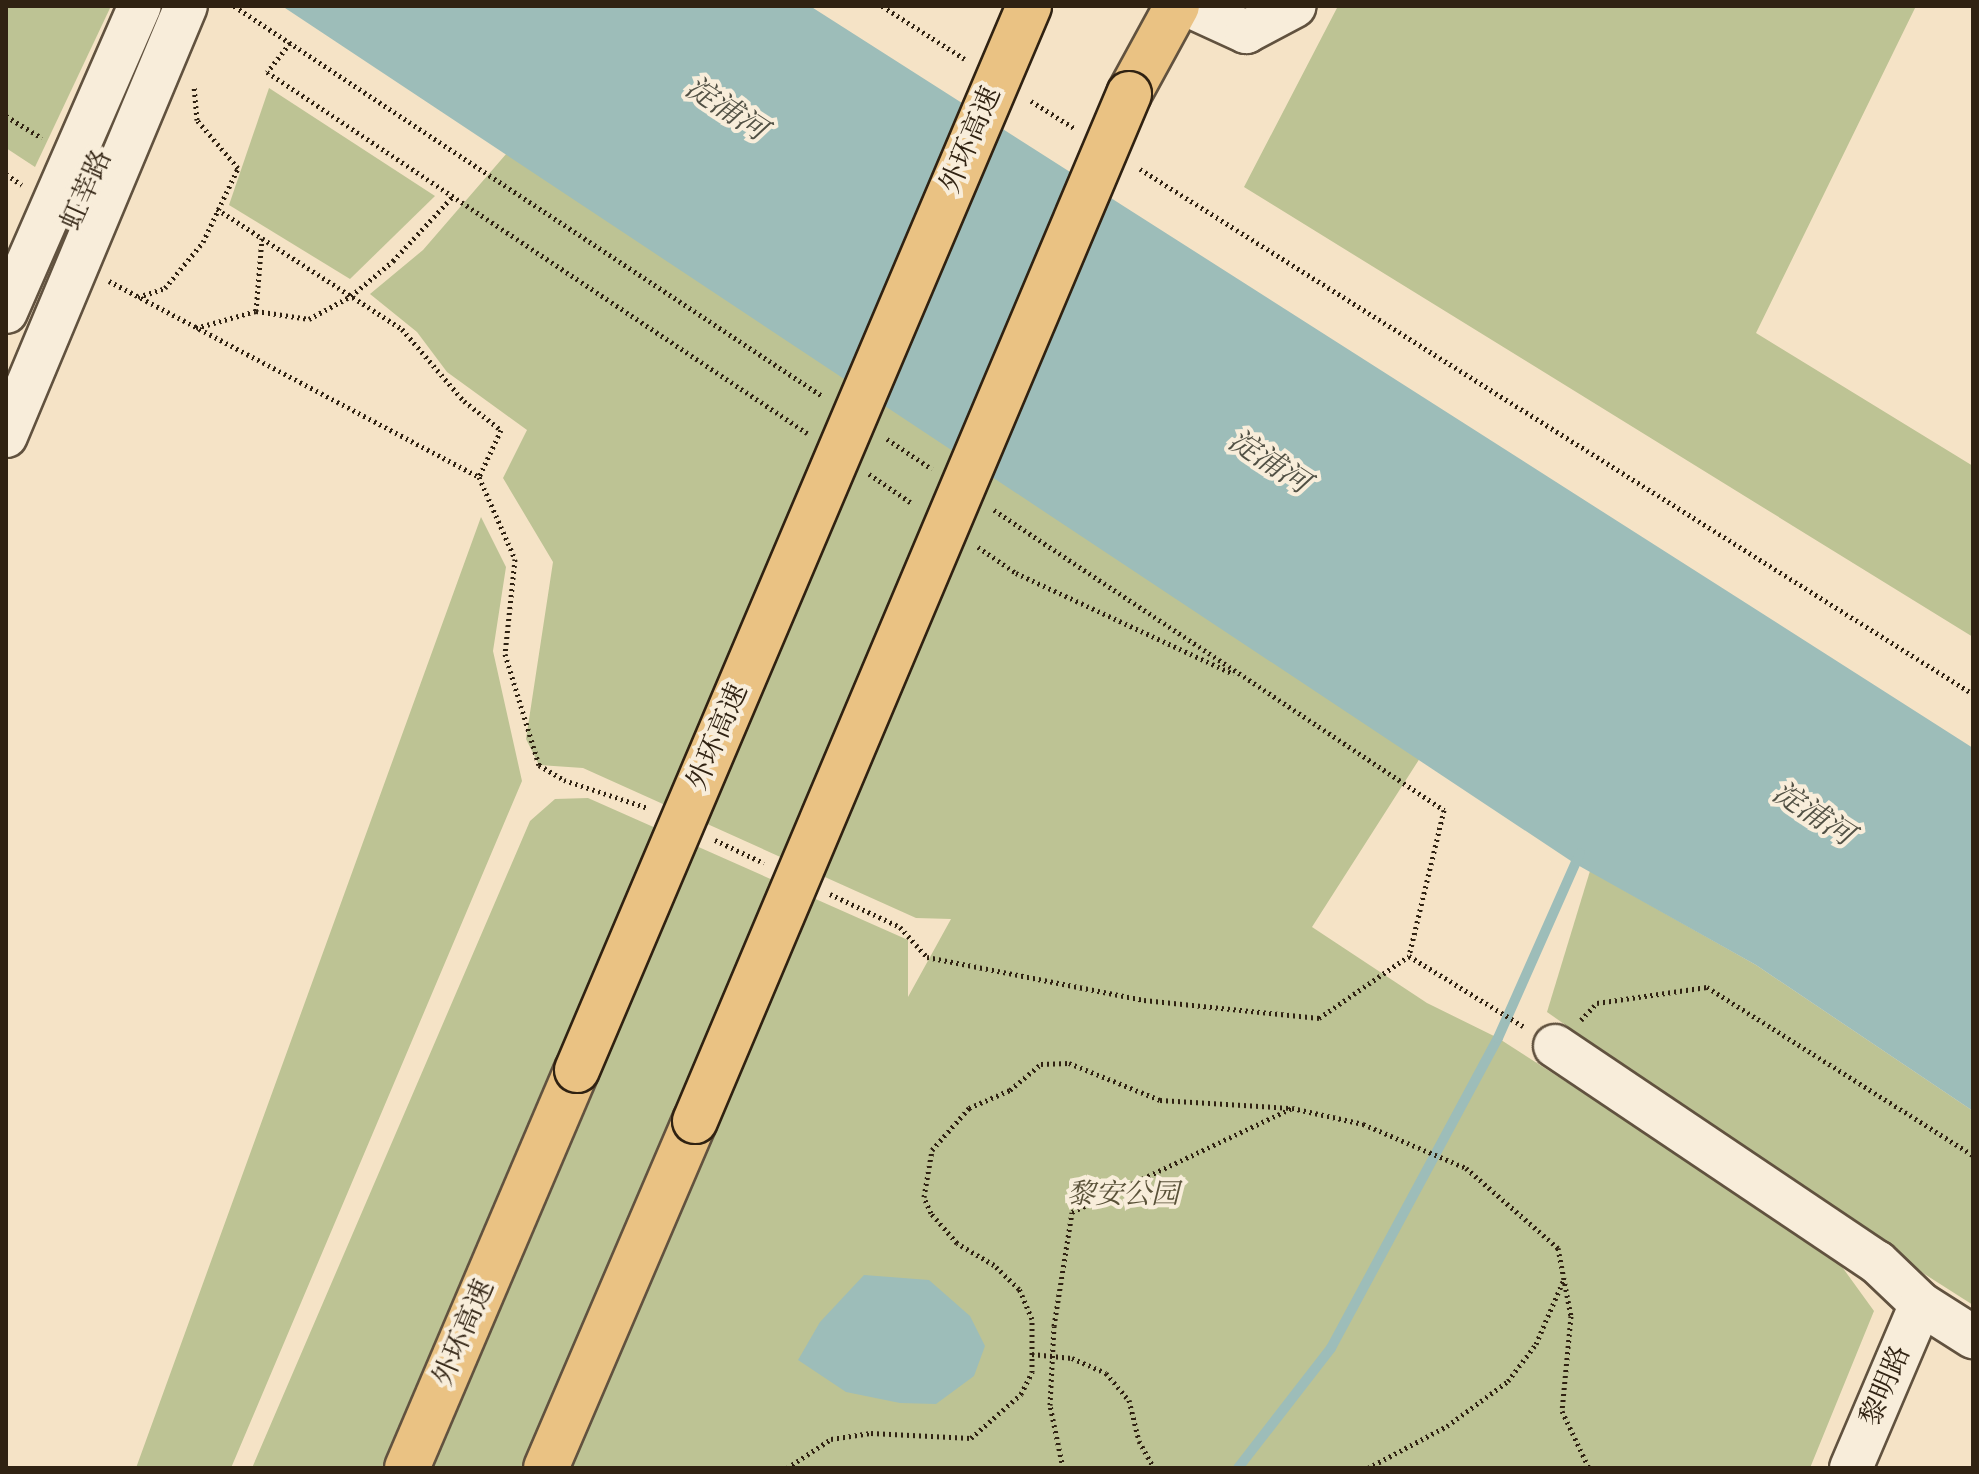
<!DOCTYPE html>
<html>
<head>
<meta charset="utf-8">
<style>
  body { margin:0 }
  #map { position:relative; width:1979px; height:1474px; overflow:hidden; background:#f5e3c6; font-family:"IM FELL DW Pica","Noto Serif SC",serif }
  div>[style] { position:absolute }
  .green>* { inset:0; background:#bdc394 }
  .water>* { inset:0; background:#9dbdb9 }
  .stream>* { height:10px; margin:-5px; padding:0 5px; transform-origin:5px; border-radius:5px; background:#9dbdb9 }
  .path>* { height:5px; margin-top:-2.5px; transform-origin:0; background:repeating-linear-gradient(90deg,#302212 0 2px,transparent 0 6px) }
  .roads { filter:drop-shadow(2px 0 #61523f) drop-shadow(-2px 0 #61523f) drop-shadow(0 2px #61523f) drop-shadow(0 -2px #61523f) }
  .minor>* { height:42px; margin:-21px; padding:0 21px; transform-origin:21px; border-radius:21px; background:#f8edda }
  .highway>* { height:44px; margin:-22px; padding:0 22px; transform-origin:22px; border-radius:22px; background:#eac283 }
  .bridges { filter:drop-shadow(2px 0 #302212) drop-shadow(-2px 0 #302212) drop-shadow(0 2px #302212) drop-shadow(0 -2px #302212) }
  .highway-bridge>* { height:44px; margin:-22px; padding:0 22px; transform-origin:22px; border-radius:22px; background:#eac283 }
  span { translate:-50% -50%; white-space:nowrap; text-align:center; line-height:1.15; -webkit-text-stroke:8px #f8edda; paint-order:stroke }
  .street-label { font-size:28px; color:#302212 }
  .park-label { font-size:28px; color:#5a5239; font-style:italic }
  .water-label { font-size:30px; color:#515044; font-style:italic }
  .frame { position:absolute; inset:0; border:8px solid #302212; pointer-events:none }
</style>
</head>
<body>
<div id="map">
  <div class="green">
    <i style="clip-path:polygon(6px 6px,111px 6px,35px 167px,6px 148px)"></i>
    <i style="clip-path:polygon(1338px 6px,1916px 6px,1756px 333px,1973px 466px,1973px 637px,1244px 187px)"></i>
    <i style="clip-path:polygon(269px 88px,435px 196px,350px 279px,229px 205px)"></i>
    <i style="clip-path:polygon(507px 153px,1420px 758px,1312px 927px,1427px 1003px,1498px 1038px,1832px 1253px,1874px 1311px,1810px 1468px,252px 1468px,530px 821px,555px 799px,588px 798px,908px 940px,908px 997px,951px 919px,916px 918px,583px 768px,539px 765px,526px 739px,553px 562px,503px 478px,527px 430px,447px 372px,417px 332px,370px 294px,423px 250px)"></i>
    <i style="clip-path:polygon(481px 517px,506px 567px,493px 651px,522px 781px,231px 1468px,136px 1468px)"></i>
    <i style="clip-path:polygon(1590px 871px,1756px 965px,1973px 1111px,1973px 1305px,1868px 1238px,1547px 1012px)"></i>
  </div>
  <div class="water">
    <i style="clip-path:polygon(282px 6px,810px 6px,1973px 748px,1973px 1111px,1756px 965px,1574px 863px)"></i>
    <i style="clip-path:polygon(864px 1275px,929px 1280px,970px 1316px,985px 1346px,974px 1376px,936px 1404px,900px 1403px,846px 1392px,798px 1360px,820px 1322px)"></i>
  </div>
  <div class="stream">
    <i style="left:1238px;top:1468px;width:152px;rotate:-52.2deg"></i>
    <i style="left:1331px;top:1348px;width:352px;rotate:-61.7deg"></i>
    <i style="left:1498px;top:1038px;width:202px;rotate:-66.1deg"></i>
  </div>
  <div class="path">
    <i style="left:234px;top:6px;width:706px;rotate:33.55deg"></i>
    <i style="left:882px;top:6px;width:98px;rotate:32.6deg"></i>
    <i style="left:290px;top:43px;width:37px;rotate:128deg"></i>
    <i style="left:267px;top:72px;width:650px;rotate:33.76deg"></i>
    <i style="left:1031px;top:101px;width:51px;rotate:32.1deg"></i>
    <i style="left:6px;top:116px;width:42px;rotate:31.4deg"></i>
    <i style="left:1140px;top:169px;width:985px;rotate:32.22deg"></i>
    <i style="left:6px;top:174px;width:19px;rotate:35deg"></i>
    <i style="left:217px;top:209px;width:221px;rotate:33deg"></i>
    <i style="left:402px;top:329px;width:95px;rotate:49.3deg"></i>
    <i style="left:464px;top:401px;width:47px;rotate:38.1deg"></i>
    <i style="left:501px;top:430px;width:52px;rotate:115.1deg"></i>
    <i style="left:109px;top:281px;width:419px;rotate:27.9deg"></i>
    <i style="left:479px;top:477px;width:90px;rotate:66.3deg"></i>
    <i style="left:515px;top:559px;width:96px;rotate:96deg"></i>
    <i style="left:505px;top:654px;width:116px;rotate:73deg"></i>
    <i style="left:539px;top:765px;width:29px;rotate:31deg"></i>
    <i style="left:564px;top:780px;width:89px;rotate:18.4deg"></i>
    <i style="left:138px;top:297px;width:28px;rotate:-18deg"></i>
    <i style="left:165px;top:288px;width:60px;rotate:-50.4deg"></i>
    <i style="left:203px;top:242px;width:82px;rotate:-64.7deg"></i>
    <i style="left:238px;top:168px;width:63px;rotate:-130.5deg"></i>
    <i style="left:197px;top:120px;width:35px;rotate:-95deg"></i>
    <i style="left:256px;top:311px;width:73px;rotate:-85.3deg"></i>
    <i style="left:196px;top:328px;width:62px;rotate:-15.8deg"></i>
    <i style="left:256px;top:311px;width:54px;rotate:8.6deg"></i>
    <i style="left:309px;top:319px;width:48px;rotate:-28.7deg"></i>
    <i style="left:351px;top:296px;width:55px;rotate:-39.8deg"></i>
    <i style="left:393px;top:261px;width:88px;rotate:-47.3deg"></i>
    <i style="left:887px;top:439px;width:54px;rotate:33.7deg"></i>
    <i style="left:869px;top:474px;width:53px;rotate:34.3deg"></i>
    <i style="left:994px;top:510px;width:541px;rotate:33.69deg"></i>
    <i style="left:1444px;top:810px;width:150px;rotate:103.5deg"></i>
    <i style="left:978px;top:547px;width:46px;rotate:34.4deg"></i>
    <i style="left:1016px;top:573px;width:240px;rotate:24.9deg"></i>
    <i style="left:715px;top:840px;width:54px;rotate:25.1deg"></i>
    <i style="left:830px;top:894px;width:77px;rotate:25.2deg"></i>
    <i style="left:900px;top:927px;width:40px;rotate:48deg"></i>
    <i style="left:927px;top:957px;width:221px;rotate:11.2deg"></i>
    <i style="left:1144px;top:1000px;width:176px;rotate:5.9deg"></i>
    <i style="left:1319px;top:1018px;width:109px;rotate:-34.6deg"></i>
    <i style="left:1409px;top:956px;width:134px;rotate:31.6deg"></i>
    <i style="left:1581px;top:1020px;width:23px;rotate:-47deg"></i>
    <i style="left:1597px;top:1003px;width:111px;rotate:-8.3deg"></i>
    <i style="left:1707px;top:987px;width:315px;rotate:32.3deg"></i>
    <i style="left:1032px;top:1354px;width:40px;rotate:5.7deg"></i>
    <i style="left:1072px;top:1358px;width:37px;rotate:24deg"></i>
    <i style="left:1106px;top:1373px;width:35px;rotate:50deg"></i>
    <i style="left:1129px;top:1400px;width:42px;rotate:76.3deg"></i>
    <i style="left:1139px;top:1441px;width:31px;rotate:61deg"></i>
    <i style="left:787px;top:1468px;width:53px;rotate:-33.4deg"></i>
    <i style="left:831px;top:1439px;width:40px;rotate:-8.5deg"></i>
    <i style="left:871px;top:1433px;width:100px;rotate:2.9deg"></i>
    <i style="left:971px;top:1438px;width:67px;rotate:-41.3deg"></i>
    <i style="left:1021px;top:1394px;width:25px;rotate:-63deg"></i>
    <i style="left:1032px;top:1372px;width:53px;rotate:-90deg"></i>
    <i style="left:1032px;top:1319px;width:33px;rotate:-113deg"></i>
    <i style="left:1019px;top:1289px;width:35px;rotate:-136deg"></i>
    <i style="left:994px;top:1265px;width:43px;rotate:-149.3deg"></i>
    <i style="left:957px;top:1243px;width:40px;rotate:-131deg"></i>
    <i style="left:931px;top:1213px;width:17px;rotate:-114deg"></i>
    <i style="left:924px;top:1197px;width:48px;rotate:-80.3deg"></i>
    <i style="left:932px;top:1150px;width:56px;rotate:-48.6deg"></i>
    <i style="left:969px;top:1108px;width:45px;rotate:-23.7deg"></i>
    <i style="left:1010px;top:1090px;width:40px;rotate:-40deg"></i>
    <i style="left:1041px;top:1064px;width:28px;rotate:-2deg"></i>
    <i style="left:1069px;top:1063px;width:98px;rotate:22.1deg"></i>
    <i style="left:1160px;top:1100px;width:129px;rotate:3.5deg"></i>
    <i style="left:1063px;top:1468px;width:64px;rotate:-101.7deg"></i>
    <i style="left:1050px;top:1405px;width:79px;rotate:-87.1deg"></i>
    <i style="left:1054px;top:1326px;width:115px;rotate:-81deg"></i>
    <i style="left:1072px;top:1212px;width:243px;rotate:-25.3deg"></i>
    <i style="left:1292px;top:1108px;width:73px;rotate:12.7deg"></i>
    <i style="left:1363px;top:1124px;width:112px;rotate:23.1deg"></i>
    <i style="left:1466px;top:1168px;width:122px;rotate:41deg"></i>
    <i style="left:1558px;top:1248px;width:69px;rotate:79.2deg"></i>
    <i style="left:1571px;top:1316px;width:95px;rotate:95.4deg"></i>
    <i style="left:1562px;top:1411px;width:63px;rotate:64.7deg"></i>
    <i style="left:1368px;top:1468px;width:89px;rotate:-28deg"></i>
    <i style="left:1447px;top:1426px;width:76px;rotate:-36.4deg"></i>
    <i style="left:1508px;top:1381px;width:46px;rotate:-52.9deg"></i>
    <i style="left:1536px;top:1344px;width:71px;rotate:-66.7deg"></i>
  </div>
  <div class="roads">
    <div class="minor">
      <i style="left:1189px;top:6px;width:63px;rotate:24.5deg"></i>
      <i style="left:1246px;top:32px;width:55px;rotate:-28deg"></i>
      <i style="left:6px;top:312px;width:334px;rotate:-66.4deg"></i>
      <i style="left:6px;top:436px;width:466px;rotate:-67.3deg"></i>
      <i style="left:1555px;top:1046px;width:388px;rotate:33.9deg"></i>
      <i style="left:1877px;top:1262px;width:61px;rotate:43.7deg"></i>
      <i style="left:1921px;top:1304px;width:62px;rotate:32.4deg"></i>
      <i style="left:1851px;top:1468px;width:178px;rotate:-66.9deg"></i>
    </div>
    <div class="highway">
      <i style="left:1129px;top:94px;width:100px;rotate:-61.4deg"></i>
      <i style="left:407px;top:1468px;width:433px;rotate:-66.9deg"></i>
      <i style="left:546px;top:1468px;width:378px;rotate:-66.8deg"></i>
    </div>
  </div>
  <div class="bridges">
    <div class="highway-bridge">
      <i style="left:577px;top:1070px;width:1156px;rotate:-66.98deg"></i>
      <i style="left:695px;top:1121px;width:1115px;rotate:-67.09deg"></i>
    </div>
  </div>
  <div class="street-label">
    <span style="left:971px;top:140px;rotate:-67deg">外环高速</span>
    <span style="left:87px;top:190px;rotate:-66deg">虹莘路</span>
    <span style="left:718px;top:737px;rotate:-67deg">外环高速</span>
    <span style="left:464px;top:1333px;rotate:-67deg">外环高速</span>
    <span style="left:1886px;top:1386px;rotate:-67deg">黎明路</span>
  </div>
  <div class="park-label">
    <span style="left:1123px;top:1195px">黎安公园</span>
  </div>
  <div class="water-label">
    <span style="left:725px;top:110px;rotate:33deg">淀浦河</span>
    <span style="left:1268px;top:463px;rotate:33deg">淀浦河</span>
    <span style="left:1812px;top:815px;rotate:33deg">淀浦河</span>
  </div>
  <div class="frame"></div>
</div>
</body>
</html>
